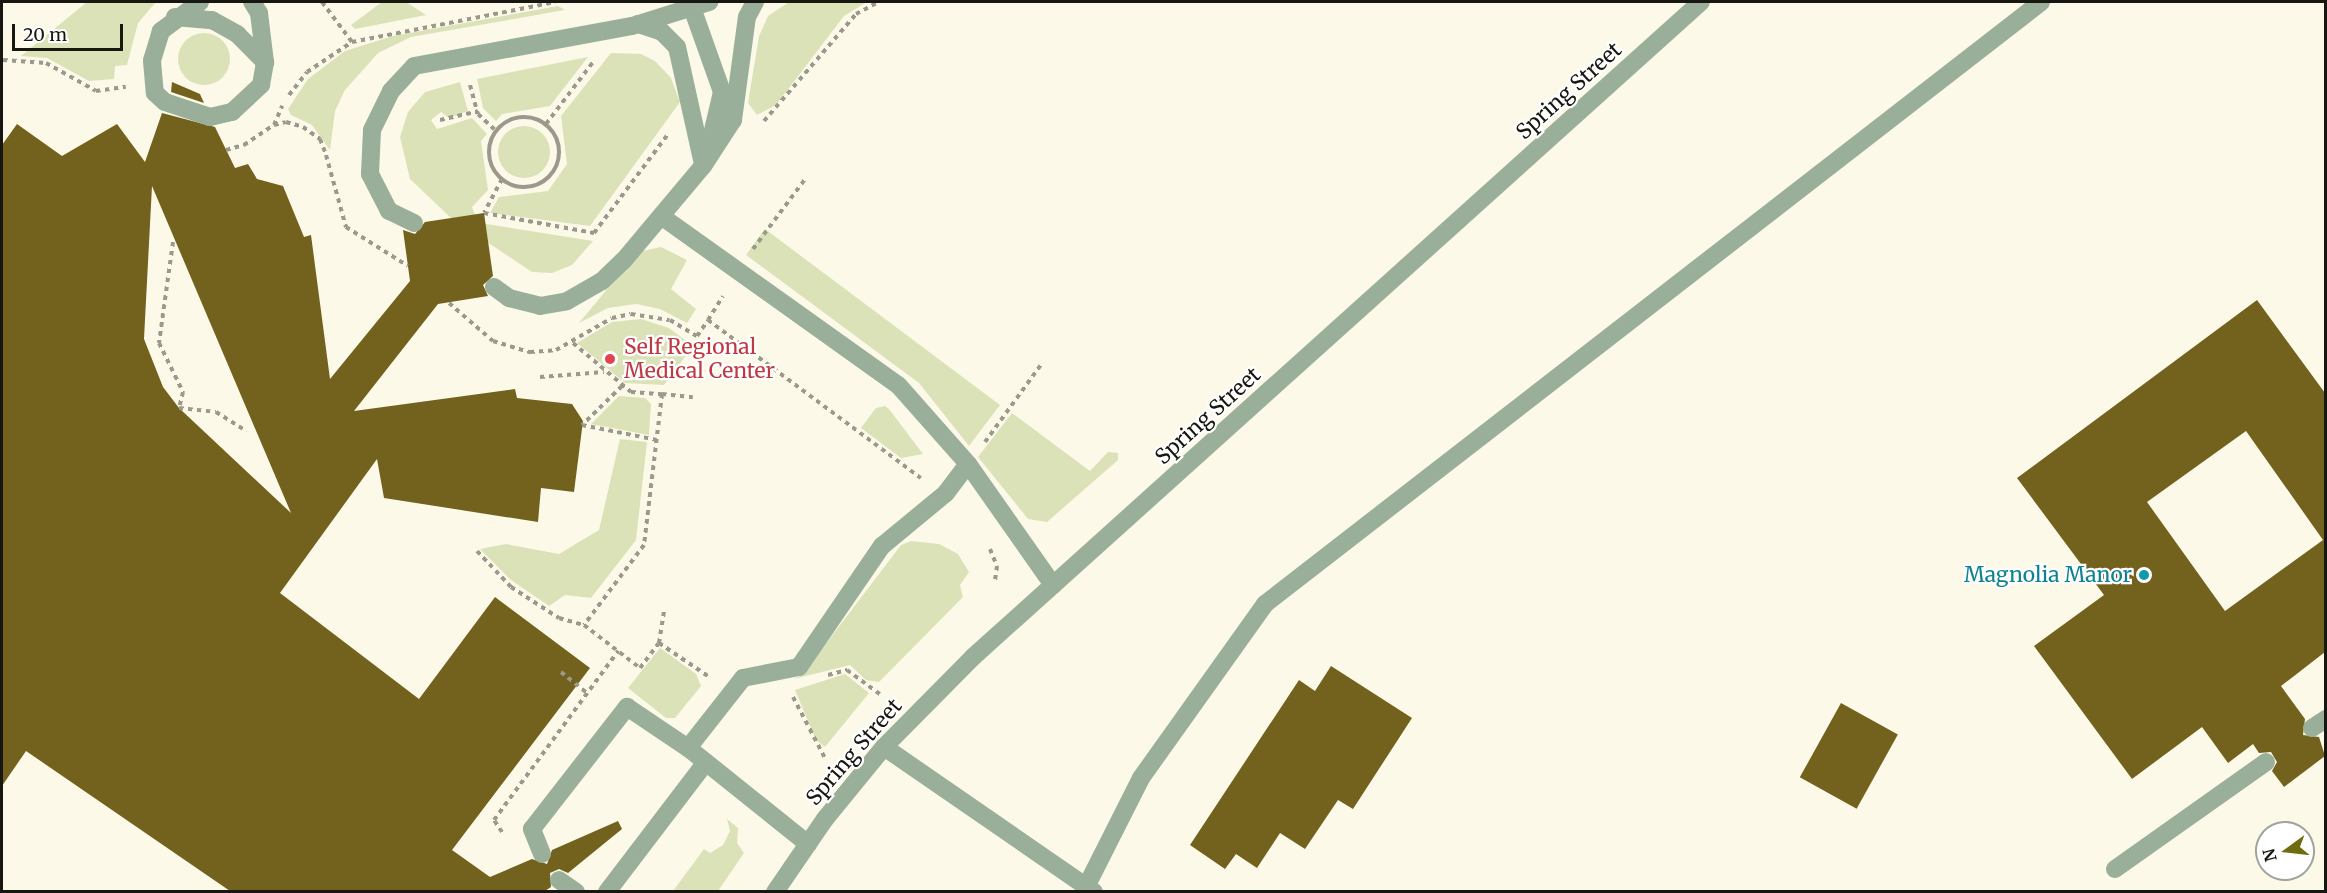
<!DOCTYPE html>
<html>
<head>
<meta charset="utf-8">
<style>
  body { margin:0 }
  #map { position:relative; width:2327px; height:893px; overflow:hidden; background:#fdf9e8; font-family:Merriweather,serif }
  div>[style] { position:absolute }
  .green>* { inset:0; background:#dbe2b8 }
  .round { border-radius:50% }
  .building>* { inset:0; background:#72621e; transform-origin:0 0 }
  .path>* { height:4px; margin-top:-2px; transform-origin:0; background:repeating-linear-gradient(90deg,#9b988c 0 4.5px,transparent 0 9px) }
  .path>.ring { margin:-2px; padding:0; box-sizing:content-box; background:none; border:4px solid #9b988c; border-radius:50% }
  .lane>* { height:18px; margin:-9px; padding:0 9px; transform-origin:9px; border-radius:9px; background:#99af99 }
  .street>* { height:18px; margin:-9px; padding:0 9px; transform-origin:9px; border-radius:9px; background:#99af99 }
  .dots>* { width:16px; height:16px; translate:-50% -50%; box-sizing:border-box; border:3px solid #fff; border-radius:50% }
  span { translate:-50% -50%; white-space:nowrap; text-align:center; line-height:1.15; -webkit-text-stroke:4.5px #fff; paint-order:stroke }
  .street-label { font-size:21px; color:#171610 }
  .health-label { font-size:21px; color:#be3a42 }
  .left { translate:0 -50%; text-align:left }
  .culture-label { font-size:21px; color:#0d838f }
  .right { translate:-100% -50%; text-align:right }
  .frame { position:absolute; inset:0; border:3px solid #171610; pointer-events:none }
  .north { position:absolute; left:2255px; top:821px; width:60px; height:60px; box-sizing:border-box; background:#fff; border:2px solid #a2a29f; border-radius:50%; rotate:255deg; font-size:16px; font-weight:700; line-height:24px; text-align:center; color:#171610 }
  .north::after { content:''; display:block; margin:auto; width:21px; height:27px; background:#6d6d0f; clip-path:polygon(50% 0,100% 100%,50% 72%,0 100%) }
  .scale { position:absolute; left:12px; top:24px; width:111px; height:27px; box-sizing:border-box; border:3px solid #171610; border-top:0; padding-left:8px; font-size:18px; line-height:21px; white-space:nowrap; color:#171610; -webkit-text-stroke:4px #fff; paint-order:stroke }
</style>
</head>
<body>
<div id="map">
  <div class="green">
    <i style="clip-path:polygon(87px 2px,156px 2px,138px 23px,127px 65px,115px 66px,114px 79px,89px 81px,47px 58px,21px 56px)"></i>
    <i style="clip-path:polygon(382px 2px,406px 2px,426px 15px,355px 29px,351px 25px)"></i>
    <i style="clip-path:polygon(789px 2px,867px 2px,844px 16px,776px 105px,757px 115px,748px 103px,759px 36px,768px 16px)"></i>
    <i style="clip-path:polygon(558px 6px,565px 10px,411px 37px,378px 53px,345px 90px,335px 111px,330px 150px,312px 125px,291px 115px,288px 109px,308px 79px,345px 51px,393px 36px)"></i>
    <i class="round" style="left:178px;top:33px;width:52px;height:52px"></i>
    <i style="clip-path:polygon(611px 53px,641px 54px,655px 61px,671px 78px,680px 102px,590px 226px,490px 213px,499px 197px,548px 191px,567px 164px,561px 116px)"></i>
    <i style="clip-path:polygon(588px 57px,550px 106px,502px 114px,496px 121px,483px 108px,477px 79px)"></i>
    <i style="clip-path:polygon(460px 82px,468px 111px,449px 118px,441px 112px,431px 120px,437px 129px,472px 118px,487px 134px,481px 141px,488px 190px,472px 207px,475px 215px,486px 224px,593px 241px,572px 265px,552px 273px,532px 272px,451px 218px,410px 179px,400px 137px,408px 112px,425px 92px)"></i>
    <i class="round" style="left:498px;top:126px;width:52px;height:52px"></i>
    <i style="clip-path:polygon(765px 229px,1000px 405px,969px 446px,919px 383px,746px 255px)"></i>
    <i style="clip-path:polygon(661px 247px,687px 260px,671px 289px,696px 309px,687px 323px,660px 309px,636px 304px,608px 308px,579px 323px,638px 252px)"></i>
    <i style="clip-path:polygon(641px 319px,669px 328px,693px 346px,664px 385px,625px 383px,577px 343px,612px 322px)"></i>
    <i style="clip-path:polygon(619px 396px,645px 398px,651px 404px,649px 435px,591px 424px)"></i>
    <i style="clip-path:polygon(885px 406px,889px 409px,923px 454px,901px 458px,861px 428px,876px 408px)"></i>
    <i style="clip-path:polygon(1012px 413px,1090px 471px,1108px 452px,1118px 453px,1118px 460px,1047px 522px,1028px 519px,978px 457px)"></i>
    <i style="clip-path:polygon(620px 439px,647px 442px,636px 540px,591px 598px,565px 595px,549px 606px,511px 580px,480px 549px,506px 544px,559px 554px,599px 530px)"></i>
    <i style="clip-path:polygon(911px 541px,939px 544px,958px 554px,969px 572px,960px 585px,963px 597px,879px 682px,866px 680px,850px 665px,794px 679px,802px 675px,901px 545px)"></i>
    <i style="clip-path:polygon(660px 648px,696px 674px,701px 686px,675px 718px,666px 718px,628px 688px)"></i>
    <i style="clip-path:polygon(845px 674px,869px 693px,825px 747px,816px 740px,795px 690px)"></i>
    <i style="clip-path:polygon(727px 819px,738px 828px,737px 843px,744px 853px,718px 891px,673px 891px,704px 849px,710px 853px,723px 845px,730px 831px)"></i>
  </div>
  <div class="building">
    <i style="clip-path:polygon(172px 82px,200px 94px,204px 103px,171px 92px)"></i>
    <i style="clip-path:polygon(evenodd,162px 113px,215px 127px,235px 168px,248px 164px,257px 179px,283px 186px,304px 237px,311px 235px,330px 379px,410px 281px,403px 230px,415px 234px,425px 222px,484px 213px,493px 276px,483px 285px,488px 296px,438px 304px,354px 411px,515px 389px,517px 398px,572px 404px,583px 421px,574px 492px,541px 488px,538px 522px,384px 498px,377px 459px,280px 593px,419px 699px,495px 597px,590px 668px,452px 850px,490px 877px,532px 859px,547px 864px,552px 850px,618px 821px,622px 829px,568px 873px,559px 869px,550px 873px,551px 887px,545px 891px,230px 891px,26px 751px,2px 786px,2px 145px,17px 124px,62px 156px,117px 124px,145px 162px,162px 113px,152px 186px,291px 513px,179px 408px,163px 387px,144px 339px,152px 186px)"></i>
    <i style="clip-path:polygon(evenodd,2257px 300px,2325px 393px,2325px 652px,2281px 686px,2305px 719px,2303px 735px,2319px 737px,2325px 756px,2284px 787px,2272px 771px,2277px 762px,2271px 752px,2259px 753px,2253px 744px,2228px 763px,2202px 727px,2132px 779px,2034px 646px,2104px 595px,2017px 478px,2257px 300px,2246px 431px,2323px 540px,2225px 611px,2147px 502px,2246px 431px)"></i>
    <i style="clip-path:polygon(1331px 666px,1412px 718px,1353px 809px,1338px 800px,1305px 849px,1280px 833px,1257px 868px,1236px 854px,1225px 869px,1190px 845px,1299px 680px,1315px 691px)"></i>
    <i style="left:1841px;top:703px;width:65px;height:85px;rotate:29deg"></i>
  </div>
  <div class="path">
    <i style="left:322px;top:2px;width:50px;rotate:53.1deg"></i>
    <i style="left:3px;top:60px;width:43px;rotate:4deg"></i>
    <i style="left:46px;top:63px;width:57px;rotate:29.2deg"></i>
    <i style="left:96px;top:91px;width:30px;rotate:-8deg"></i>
    <i style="left:470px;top:85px;width:30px;rotate:75deg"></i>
    <i style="left:478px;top:114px;width:23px;rotate:43deg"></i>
    <i style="left:289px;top:95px;width:29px;rotate:-52deg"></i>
    <i style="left:307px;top:72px;width:54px;rotate:-33.7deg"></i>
    <i style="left:352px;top:42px;width:207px;rotate:-11.1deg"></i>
    <i class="ring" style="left:489px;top:117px;width:66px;height:66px"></i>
    <i style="left:440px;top:120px;width:39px;rotate:-13deg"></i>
    <i style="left:764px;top:121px;width:141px;rotate:-49.3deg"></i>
    <i style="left:856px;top:14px;width:26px;rotate:-28deg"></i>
    <i style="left:546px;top:124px;width:78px;rotate:-52.8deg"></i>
    <i style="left:274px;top:125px;width:21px;rotate:-67deg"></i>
    <i style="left:226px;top:150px;width:19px;rotate:-16deg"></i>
    <i style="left:244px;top:145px;width:36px;rotate:-34deg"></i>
    <i style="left:274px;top:125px;width:12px;rotate:-14deg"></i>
    <i style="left:286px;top:122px;width:18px;rotate:16deg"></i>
    <i style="left:303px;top:127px;width:21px;rotate:35deg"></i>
    <i style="left:320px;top:139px;width:17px;rotate:69deg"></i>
    <i style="left:326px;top:155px;width:75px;rotate:74.5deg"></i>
    <i style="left:346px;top:227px;width:73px;rotate:32.2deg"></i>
    <i style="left:502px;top:179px;width:38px;rotate:118deg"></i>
    <i style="left:484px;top:213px;width:112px;rotate:10.3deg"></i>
    <i style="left:594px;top:233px;width:124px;rotate:-53.2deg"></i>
    <i style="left:173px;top:242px;width:102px;rotate:97.9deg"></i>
    <i style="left:159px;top:343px;width:55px;rotate:63.9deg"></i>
    <i style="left:183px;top:392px;width:16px;rotate:104deg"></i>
    <i style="left:179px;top:408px;width:37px;rotate:6deg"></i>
    <i style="left:216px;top:412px;width:36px;rotate:32deg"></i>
    <i style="left:753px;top:249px;width:89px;rotate:-53.3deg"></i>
    <i style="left:449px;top:303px;width:58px;rotate:40.8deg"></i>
    <i style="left:493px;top:341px;width:39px;rotate:17deg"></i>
    <i style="left:530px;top:352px;width:26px;rotate:-4deg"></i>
    <i style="left:556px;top:350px;width:64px;rotate:-29.7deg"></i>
    <i style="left:612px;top:318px;width:19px;rotate:-12deg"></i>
    <i style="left:631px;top:314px;width:39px;rotate:9deg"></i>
    <i style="left:670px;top:320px;width:31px;rotate:31deg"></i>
    <i style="left:697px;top:336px;width:19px;rotate:-55deg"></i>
    <i style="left:708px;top:320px;width:265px;rotate:36.6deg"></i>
    <i style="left:708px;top:320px;width:28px;rotate:-58deg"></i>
    <i style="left:573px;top:343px;width:76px;rotate:40.2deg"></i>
    <i style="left:631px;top:392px;width:31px;rotate:4deg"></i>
    <i style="left:662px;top:394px;width:152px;rotate:96.8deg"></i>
    <i style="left:644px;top:545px;width:100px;rotate:126.9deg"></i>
    <i style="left:584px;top:625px;width:71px;rotate:37.5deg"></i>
    <i style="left:640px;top:668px;width:31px;rotate:-53deg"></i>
    <i style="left:659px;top:643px;width:59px;rotate:34deg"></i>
    <i style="left:540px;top:377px;width:64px;rotate:-4.5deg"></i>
    <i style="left:622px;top:386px;width:56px;rotate:135.7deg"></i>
    <i style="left:582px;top:425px;width:76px;rotate:11.3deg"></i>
    <i style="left:662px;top:394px;width:31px;rotate:6deg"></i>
    <i style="left:985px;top:442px;width:99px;rotate:-54.1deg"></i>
    <i style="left:990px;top:549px;width:18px;rotate:68deg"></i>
    <i style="left:997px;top:566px;width:14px;rotate:98deg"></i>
    <i style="left:477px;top:551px;width:50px;rotate:46.6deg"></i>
    <i style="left:511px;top:587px;width:57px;rotate:32.9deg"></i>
    <i style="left:559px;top:618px;width:26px;rotate:16deg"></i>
    <i style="left:659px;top:643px;width:33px;rotate:-81deg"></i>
    <i style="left:561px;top:672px;width:33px;rotate:39deg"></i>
    <i style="left:828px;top:675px;width:20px;rotate:-15deg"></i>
    <i style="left:847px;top:670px;width:42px;rotate:36.3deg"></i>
    <i style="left:793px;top:697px;width:71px;rotate:62.4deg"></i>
    <i style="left:502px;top:832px;width:14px;rotate:-124deg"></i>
    <i style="left:494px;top:820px;width:210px;rotate:-53.7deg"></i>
  </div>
  <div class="lane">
    <i style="left:200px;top:2px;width:49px;rotate:143.4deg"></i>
    <i style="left:161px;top:31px;width:31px;rotate:107deg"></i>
    <i style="left:152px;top:61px;width:32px;rotate:85deg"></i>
    <i style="left:155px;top:93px;width:13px;rotate:42deg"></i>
    <i style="left:165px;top:102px;width:47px;rotate:18.4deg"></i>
    <i style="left:210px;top:117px;width:23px;rotate:-13deg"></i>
    <i style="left:232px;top:112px;width:40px;rotate:-43deg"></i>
    <i style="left:261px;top:85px;width:23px;rotate:-80deg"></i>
    <i style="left:265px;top:62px;width:49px;rotate:-97deg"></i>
    <i style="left:259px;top:13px;width:13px;rotate:-122deg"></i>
    <i style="left:690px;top:2px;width:96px;rotate:70.4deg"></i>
    <i style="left:722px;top:92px;width:57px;rotate:103.3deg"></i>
    <i style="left:175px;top:17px;width:37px;rotate:5deg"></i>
    <i style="left:212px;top:20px;width:29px;rotate:29deg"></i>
    <i style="left:237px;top:34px;width:40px;rotate:45deg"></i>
    <i style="left:638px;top:24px;width:25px;rotate:18deg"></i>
    <i style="left:662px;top:32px;width:21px;rotate:45deg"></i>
    <i style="left:677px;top:47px;width:120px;rotate:77.5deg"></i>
    <i style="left:661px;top:216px;width:292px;rotate:35.5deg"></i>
    <i style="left:899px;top:386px;width:104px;rotate:48.5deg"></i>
    <i style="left:968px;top:464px;width:148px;rotate:54.9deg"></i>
    <i style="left:414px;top:223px;width:28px;rotate:-154deg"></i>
    <i style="left:389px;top:211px;width:42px;rotate:-117.2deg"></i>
    <i style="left:370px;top:174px;width:44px;rotate:-87.4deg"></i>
    <i style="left:372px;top:130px;width:43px;rotate:-64deg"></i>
    <i style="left:391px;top:91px;width:34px;rotate:-47deg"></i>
    <i style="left:414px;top:66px;width:222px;rotate:-10.4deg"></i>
    <i style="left:632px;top:26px;width:81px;rotate:-17.3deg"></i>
    <i style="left:494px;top:287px;width:19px;rotate:36deg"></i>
    <i style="left:509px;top:298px;width:32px;rotate:14deg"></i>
    <i style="left:540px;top:306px;width:27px;rotate:-10deg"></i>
    <i style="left:567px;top:301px;width:40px;rotate:-29.7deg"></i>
    <i style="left:602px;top:281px;width:30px;rotate:-44deg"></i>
    <i style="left:624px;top:260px;width:123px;rotate:-50deg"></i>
    <i style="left:703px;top:166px;width:55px;rotate:-56.9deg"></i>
    <i style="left:733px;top:120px;width:104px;rotate:-82.3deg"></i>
    <i style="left:747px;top:17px;width:17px;rotate:-62deg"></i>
    <i style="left:2312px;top:728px;width:17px;rotate:-33deg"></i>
    <i style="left:808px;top:844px;width:154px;rotate:-141.3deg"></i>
    <i style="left:688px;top:748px;width:89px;rotate:-51.8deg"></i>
    <i style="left:743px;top:678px;width:57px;rotate:-11.1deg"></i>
    <i style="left:799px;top:667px;width:147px;rotate:-55.6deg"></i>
    <i style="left:882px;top:546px;width:83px;rotate:-39.6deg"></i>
    <i style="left:946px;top:493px;width:36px;rotate:-53deg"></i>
    <i style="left:542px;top:854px;width:27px;rotate:-112deg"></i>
    <i style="left:532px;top:829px;width:155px;rotate:-52.1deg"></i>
    <i style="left:627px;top:707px;width:73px;rotate:33.9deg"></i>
    <i style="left:2115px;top:869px;width:185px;rotate:-35.3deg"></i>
    <i style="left:559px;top:880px;width:21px;rotate:35deg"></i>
    <i style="left:1086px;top:887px;width:122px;rotate:-63.2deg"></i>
    <i style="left:1141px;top:778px;width:214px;rotate:-54.5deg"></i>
    <i style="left:1265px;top:604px;width:982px;rotate:-37.8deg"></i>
    <i style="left:607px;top:892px;width:163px;rotate:-52.7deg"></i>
  </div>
  <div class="street">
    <i style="left:884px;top:747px;width:255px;rotate:34.6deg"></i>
    <i style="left:775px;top:892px;width:88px;rotate:-55.6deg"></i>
    <i style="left:825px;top:819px;width:93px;rotate:-50.7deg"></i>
    <i style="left:884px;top:747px;width:127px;rotate:-45.3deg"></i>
    <i style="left:973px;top:657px;width:979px;rotate:-41.98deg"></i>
  </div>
  <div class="dots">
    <i style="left:610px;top:359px;background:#e0444e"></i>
    <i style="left:2144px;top:575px;background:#0f9aa8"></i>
  </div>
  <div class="street-label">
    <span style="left:1569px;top:91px;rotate:-42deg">Spring Street</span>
    <span style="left:1208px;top:416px;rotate:-42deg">Spring Street</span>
    <span style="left:854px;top:752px;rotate:-49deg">Spring Street</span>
  </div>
  <div class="health-label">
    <span class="left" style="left:624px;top:359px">Self Regional<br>Medical Center</span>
  </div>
  <div class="culture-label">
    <span class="right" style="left:2132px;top:575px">Magnolia Manor</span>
  </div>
  <div class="frame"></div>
  <div class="north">N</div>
  <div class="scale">20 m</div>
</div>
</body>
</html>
